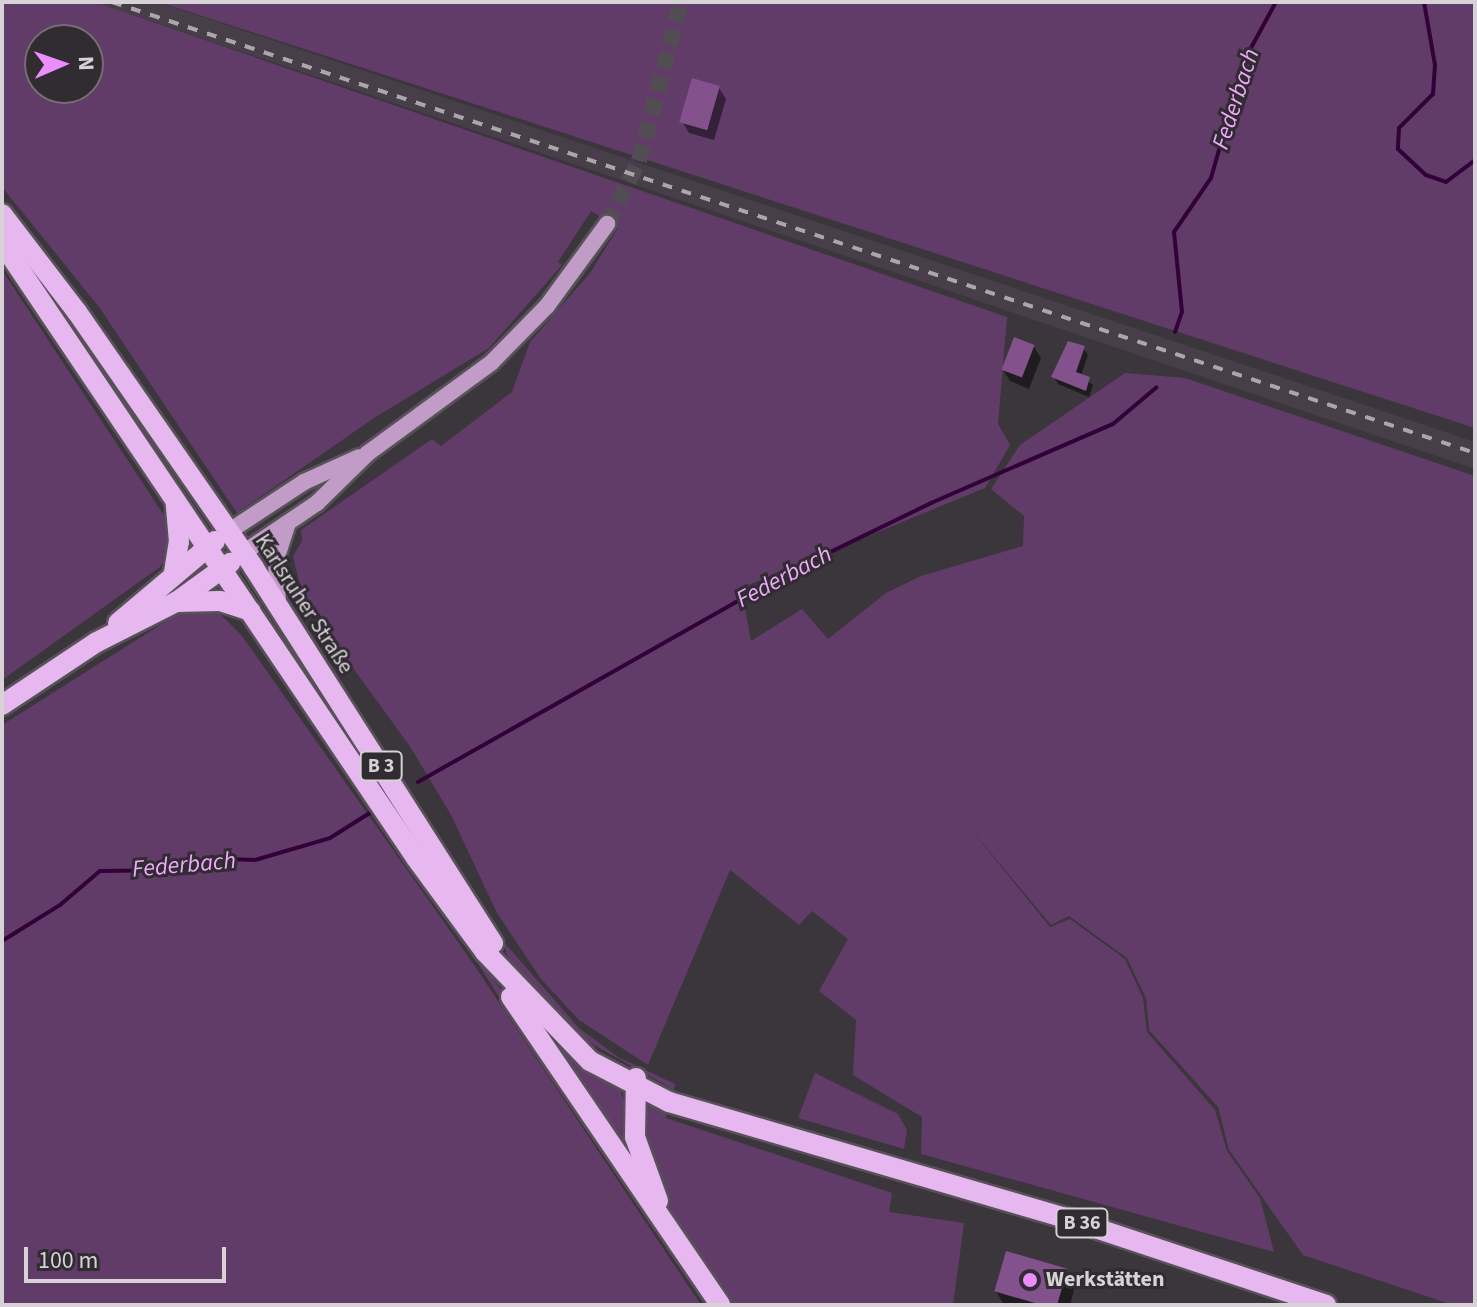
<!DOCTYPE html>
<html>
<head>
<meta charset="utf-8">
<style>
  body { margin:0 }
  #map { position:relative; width:1477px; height:1307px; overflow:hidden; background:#3b353c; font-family:"Source Sans 3",sans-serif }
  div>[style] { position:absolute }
  .built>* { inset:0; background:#483e4a }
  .green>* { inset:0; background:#623c69 }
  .shadow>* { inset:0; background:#0007 }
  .stream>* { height:4px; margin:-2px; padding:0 2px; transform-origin:2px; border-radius:2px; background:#32013a }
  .building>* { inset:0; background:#83518c; transform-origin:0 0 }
  .secondary-tunnel>* { height:16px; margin-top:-8px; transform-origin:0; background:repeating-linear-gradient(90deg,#524d53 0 16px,transparent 0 24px) }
  .roads { filter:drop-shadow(2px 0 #575158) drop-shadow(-2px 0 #575158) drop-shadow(0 2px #575158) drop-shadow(0 -2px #575158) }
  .secondary>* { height:16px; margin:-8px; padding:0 8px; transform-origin:8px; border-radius:8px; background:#c19cc7 }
  .primary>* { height:20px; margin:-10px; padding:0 10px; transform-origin:10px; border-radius:10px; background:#e7b7ef }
  .rail>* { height:4px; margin-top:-2px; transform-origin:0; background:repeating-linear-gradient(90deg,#aaa6aa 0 10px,transparent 0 20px) }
  .dots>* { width:22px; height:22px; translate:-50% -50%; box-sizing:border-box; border:4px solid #312b32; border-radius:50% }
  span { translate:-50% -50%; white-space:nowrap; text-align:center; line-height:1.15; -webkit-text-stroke:6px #312b32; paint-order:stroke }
  .shield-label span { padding:2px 6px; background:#312b32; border:2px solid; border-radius:6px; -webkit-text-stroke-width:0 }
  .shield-label { font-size:20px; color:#d6d2d6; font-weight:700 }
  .street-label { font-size:22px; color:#d6d2d6 }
  .poi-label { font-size:22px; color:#d6d2d6; font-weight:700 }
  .left { translate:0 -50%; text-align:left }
  .water-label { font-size:24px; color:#f1aafe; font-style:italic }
  .frame { position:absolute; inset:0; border:4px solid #d6d2d6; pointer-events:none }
  .north { position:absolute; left:24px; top:24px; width:80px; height:80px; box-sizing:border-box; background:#312b32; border:2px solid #736e74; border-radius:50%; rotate:88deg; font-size:22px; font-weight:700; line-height:32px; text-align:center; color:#d6d2d6 }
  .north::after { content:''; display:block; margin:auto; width:28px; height:36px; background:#eb8dfc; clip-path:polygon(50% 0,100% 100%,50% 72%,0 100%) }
  .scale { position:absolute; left:24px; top:1247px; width:202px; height:36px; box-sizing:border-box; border:4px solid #d6d2d6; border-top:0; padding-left:10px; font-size:24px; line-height:28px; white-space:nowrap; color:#d6d2d6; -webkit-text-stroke:6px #312b32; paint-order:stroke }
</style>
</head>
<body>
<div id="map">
  <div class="built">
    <i style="clip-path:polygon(95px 2px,158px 2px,1475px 442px,1475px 469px)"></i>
  </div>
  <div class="green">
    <i style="clip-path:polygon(evenodd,2px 2px,95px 2px,1007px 317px,998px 424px,1010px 445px,985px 488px,741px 588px,751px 641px,802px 609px,828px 639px,886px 593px,921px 576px,1023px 546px,1024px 516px,991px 489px,1020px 445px,1125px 373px,1185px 378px,1475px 476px,1475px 1305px,1453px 1305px,1303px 1255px,1229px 1150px,1218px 1107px,1149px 1030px,1146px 998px,1127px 958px,1069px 916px,1051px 925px,965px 822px,1050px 927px,1070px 919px,1125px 959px,1143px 998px,1147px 1032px,1215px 1110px,1227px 1151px,1260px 1198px,1274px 1252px,921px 1154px,922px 1117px,853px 1075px,856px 1020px,819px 991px,848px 939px,812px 911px,799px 925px,730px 870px,648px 1065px,579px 1020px,541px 979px,497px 913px,451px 815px,411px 748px,303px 599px,293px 556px,302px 541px,301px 530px,432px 439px,441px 446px,512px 392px,530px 342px,590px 273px,618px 228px,591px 211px,558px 262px,562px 265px,489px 348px,374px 418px,237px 513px,99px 307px,2px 187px,2px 2px,40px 40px,88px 40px,88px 88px,40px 88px,40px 40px)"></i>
    <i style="clip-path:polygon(159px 2px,1475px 2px,1475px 428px)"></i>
    <i style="clip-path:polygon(2px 270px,171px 526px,168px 555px,160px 567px,2px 680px)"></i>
    <i style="clip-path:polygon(211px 605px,242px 636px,470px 959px,701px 1305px,2px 1305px,2px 725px,179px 613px)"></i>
    <i style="clip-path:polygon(502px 940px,579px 1028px,618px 1057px,675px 1084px,674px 1090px,587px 1041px,542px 998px,508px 957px)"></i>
    <i style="clip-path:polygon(478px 956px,501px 990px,710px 1305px,544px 1069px,474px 957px)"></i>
    <i style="clip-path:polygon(545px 1038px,621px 1091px,637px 1169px)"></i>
    <i style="clip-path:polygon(815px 1073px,898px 1114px,907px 1130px,904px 1149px,798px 1118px)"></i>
    <i style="clip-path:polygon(644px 1101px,667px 1109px,666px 1118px,892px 1193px,889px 1212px,964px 1223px,953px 1305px,730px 1305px,652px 1180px,640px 1104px)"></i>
  </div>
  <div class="shadow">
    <i style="clip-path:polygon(719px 88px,726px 99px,714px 140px,689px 133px,682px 121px)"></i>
    <i style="clip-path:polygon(1034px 347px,1041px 358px,1029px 389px,1010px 381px,1003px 370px)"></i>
    <i style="clip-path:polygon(1083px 348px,1088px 355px,1081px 376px,1093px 385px,1089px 397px,1058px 384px,1054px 377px)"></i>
    <i style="clip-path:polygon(1066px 1271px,1075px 1286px,1070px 1305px,1004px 1305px,996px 1291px)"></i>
  </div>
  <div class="stream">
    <i style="left:1424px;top:2px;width:64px;rotate:80.1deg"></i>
    <i style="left:1435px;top:65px;width:29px;rotate:94deg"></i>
    <i style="left:1433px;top:94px;width:48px;rotate:135deg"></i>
    <i style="left:1399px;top:128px;width:21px;rotate:93deg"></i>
    <i style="left:1398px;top:149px;width:38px;rotate:43deg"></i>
    <i style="left:1426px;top:175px;width:21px;rotate:19deg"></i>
    <i style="left:1446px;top:182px;width:36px;rotate:-37deg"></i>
    <i style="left:1175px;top:332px;width:21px;rotate:-71deg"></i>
    <i style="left:1182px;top:312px;width:80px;rotate:-95.7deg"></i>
    <i style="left:1174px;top:232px;width:65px;rotate:-55.6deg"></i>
    <i style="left:1211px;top:178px;width:124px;rotate:-74.1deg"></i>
    <i style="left:1245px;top:59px;width:65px;rotate:-61.5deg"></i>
    <i style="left:418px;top:782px;width:424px;rotate:-29.5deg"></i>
    <i style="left:787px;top:573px;width:160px;rotate:-25.9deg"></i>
    <i style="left:931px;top:503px;width:198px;rotate:-23.5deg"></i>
    <i style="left:1113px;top:424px;width:57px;rotate:-40.1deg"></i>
    <i style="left:2px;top:941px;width:68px;rotate:-31.8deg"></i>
    <i style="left:60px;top:905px;width:52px;rotate:-40.4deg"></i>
    <i style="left:100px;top:871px;width:74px;rotate:-0.8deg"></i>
    <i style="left:174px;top:870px;width:56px;rotate:-11.3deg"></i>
    <i style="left:229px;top:859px;width:26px;rotate:2deg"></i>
    <i style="left:255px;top:860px;width:78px;rotate:-16.3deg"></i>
    <i style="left:330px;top:838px;width:54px;rotate:-32.2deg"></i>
  </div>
  <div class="building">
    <i style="left:692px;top:78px;width:29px;height:46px;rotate:16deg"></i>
    <i style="left:1014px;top:337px;width:22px;height:35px;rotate:21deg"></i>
    <i style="clip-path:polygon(1068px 341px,1085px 346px,1076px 372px,1090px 377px,1086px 391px,1051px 377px)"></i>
    <i style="left:1006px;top:1251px;width:64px;height:42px;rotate:16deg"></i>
  </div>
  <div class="secondary-tunnel">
    <i style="left:607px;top:224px;width:71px;rotate:-63.1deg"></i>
    <i style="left:639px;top:161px;width:164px;rotate:-75.2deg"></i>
  </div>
  <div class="roads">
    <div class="secondary">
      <i style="left:228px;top:532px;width:91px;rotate:-33.3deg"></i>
      <i style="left:304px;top:482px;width:60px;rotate:-24.4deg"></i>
      <i style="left:243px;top:553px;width:89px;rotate:-34deg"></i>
      <i style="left:317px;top:503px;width:71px;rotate:-44.4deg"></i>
      <i style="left:368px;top:453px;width:152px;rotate:-36.2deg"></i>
      <i style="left:491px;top:363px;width:80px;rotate:-45.5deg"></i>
      <i style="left:547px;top:306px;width:102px;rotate:-53.8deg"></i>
      <i style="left:278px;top:604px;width:44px;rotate:-92.6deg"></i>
      <i style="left:276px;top:560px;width:38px;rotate:-72deg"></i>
    </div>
    <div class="primary">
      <i style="left:2px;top:214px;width:123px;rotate:52.6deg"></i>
      <i style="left:77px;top:312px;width:311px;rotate:55.3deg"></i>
      <i style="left:254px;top:568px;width:445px;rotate:57.5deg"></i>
      <i style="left:2px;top:243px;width:741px;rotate:56.05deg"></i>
      <i style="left:416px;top:858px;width:117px;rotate:53.7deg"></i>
      <i style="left:485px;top:952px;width:151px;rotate:46.1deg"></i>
      <i style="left:590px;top:1061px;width:89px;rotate:27.4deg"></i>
      <i style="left:669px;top:1102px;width:416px;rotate:16.3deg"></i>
      <i style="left:1068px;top:1219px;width:272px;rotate:18.4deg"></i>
      <i style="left:174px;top:572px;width:30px;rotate:-81deg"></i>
      <i style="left:179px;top:542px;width:38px;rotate:-95deg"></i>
      <i style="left:176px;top:602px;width:44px;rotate:-1.3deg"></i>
      <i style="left:220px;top:601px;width:32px;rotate:18deg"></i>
      <i style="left:118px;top:623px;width:127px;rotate:-40.2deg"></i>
      <i style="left:2px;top:705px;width:114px;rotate:-33.6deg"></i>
      <i style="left:97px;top:642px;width:89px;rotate:-26.9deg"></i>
      <i style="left:176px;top:602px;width:67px;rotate:-35.8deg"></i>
      <i style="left:511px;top:997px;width:372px;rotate:55.8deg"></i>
      <i style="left:636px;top:1078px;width:59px;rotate:91deg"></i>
      <i style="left:635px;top:1137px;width:68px;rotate:70.2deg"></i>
    </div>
  </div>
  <div class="rail">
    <i style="left:112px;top:2px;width:1436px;rotate:18.31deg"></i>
  </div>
  <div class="dots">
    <i style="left:1030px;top:1280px;background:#eb8dfc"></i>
  </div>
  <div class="shield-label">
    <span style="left:381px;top:766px">B 3</span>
    <span style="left:1082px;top:1223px">B 36</span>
  </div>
  <div class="street-label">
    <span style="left:304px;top:604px;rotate:57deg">Karlsruher Straße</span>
  </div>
  <div class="poi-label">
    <span class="left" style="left:1046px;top:1280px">Werkstätten</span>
  </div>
  <div class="water-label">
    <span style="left:1236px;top:99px;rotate:-72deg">Federbach</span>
    <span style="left:784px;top:577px;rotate:-28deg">Federbach</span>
    <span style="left:184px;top:865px;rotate:-5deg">Federbach</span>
  </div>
  <div class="frame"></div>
  <div class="north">N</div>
  <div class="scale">100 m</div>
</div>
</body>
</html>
